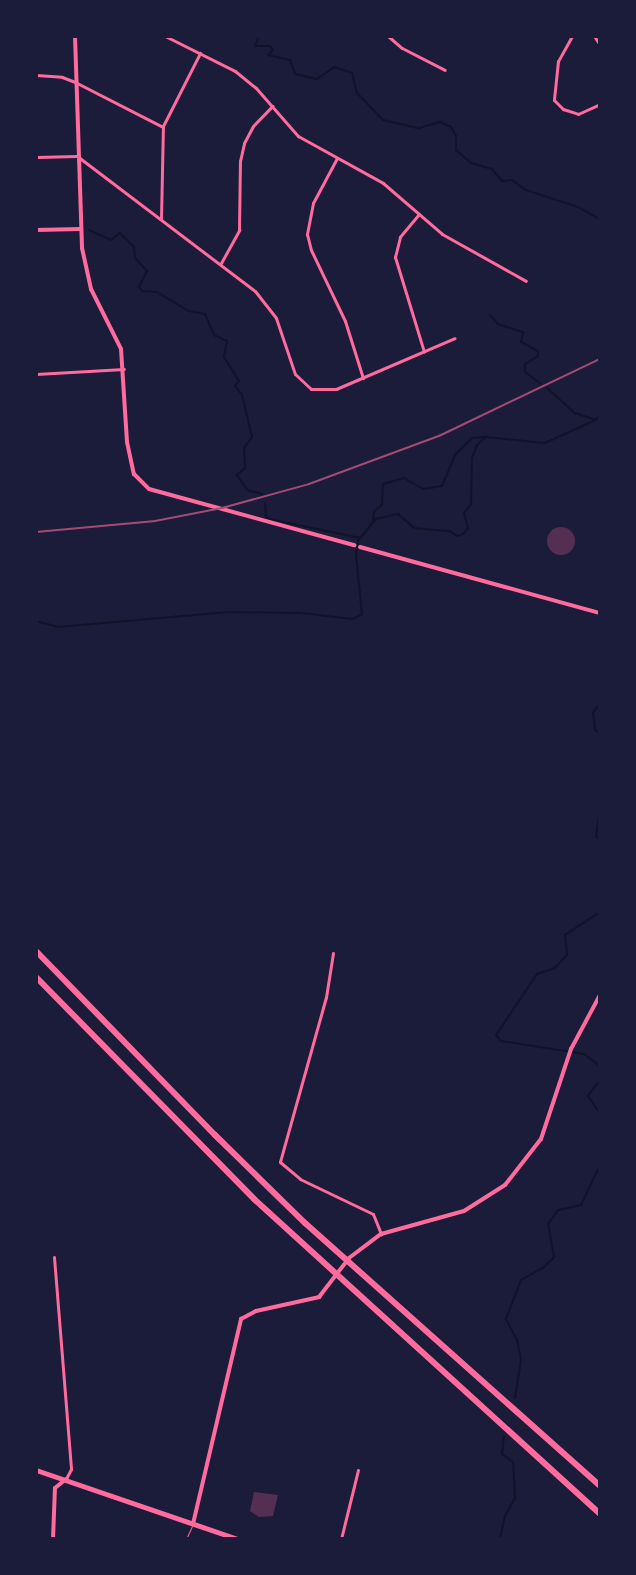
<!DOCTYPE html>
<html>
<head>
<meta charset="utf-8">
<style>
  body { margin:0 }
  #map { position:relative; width:636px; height:1575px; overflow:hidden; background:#1b1b3a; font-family:Manrope,sans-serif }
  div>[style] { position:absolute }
  .stream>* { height:2px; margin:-1px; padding:0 1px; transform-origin:1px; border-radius:1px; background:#12122b }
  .building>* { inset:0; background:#542f53 }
  .round { border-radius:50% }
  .service>* { height:1px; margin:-0.5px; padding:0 0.5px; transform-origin:0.5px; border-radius:0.5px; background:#ff6b9d }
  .minor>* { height:3px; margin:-1.5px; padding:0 1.5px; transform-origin:1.5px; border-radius:1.5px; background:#ff6b9d }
  .tertiary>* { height:4px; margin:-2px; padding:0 2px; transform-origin:2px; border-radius:2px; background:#ff6b9d }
  .primary>* { height:5px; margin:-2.5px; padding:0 2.5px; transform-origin:2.5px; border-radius:2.5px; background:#ff6b9d }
  .motorway>* { height:6px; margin:-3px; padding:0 3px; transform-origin:3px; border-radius:3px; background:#ff6b9d }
  .rail>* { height:2px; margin:-1px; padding:0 1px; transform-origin:1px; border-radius:1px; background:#a44b75 }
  span { translate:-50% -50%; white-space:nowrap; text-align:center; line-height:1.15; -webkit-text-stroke:8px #1b1b3a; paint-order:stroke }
  .frame { position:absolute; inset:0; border:38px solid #1b1b3a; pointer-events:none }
</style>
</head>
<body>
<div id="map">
  <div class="stream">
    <i style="left:259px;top:36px;width:11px;rotate:112deg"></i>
    <i style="left:255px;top:46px;width:15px"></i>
    <i style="left:270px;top:46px;width:5px;rotate:53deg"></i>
    <i style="left:273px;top:50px;width:7px;rotate:135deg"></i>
    <i style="left:268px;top:55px;width:23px;rotate:13deg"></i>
    <i style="left:290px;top:60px;width:15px;rotate:70deg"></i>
    <i style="left:295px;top:74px;width:23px;rotate:13deg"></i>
    <i style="left:317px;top:79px;width:21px;rotate:-35deg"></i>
    <i style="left:334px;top:67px;width:19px;rotate:18deg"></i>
    <i style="left:352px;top:73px;width:21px;rotate:76deg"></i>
    <i style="left:357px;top:93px;width:37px;rotate:46deg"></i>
    <i style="left:383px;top:120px;width:37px;rotate:13deg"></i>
    <i style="left:419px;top:128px;width:22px;rotate:-16deg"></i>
    <i style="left:440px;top:122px;width:12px;rotate:24deg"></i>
    <i style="left:451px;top:127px;width:10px;rotate:61deg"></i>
    <i style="left:456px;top:136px;width:14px;rotate:90deg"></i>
    <i style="left:456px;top:150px;width:20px;rotate:41deg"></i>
    <i style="left:471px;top:163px;width:22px;rotate:16deg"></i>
    <i style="left:492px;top:169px;width:16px;rotate:50deg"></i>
    <i style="left:502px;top:181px;width:10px;rotate:-6deg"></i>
    <i style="left:512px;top:180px;width:17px;rotate:36deg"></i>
    <i style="left:526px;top:190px;width:55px;rotate:18.1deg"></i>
    <i style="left:578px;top:207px;width:25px;rotate:29deg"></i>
    <i style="left:89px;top:230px;width:24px;rotate:24deg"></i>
    <i style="left:111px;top:240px;width:11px;rotate:-38deg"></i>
    <i style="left:120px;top:233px;width:20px;rotate:45deg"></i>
    <i style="left:134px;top:247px;width:11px;rotate:85deg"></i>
    <i style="left:135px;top:258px;width:18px;rotate:47deg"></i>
    <i style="left:147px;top:271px;width:18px;rotate:117deg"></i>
    <i style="left:139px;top:287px;width:5px;rotate:53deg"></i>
    <i style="left:142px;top:291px;width:15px;rotate:4deg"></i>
    <i style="left:157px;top:292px;width:37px;rotate:31deg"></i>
    <i style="left:189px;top:311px;width:16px;rotate:11deg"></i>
    <i style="left:205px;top:314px;width:23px;rotate:67deg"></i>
    <i style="left:214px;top:335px;width:14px;rotate:25deg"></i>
    <i style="left:227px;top:341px;width:16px;rotate:101deg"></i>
    <i style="left:224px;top:357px;width:28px;rotate:58deg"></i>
    <i style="left:239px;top:381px;width:6px;rotate:129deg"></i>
    <i style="left:235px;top:386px;width:11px;rotate:52deg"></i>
    <i style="left:242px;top:395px;width:43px;rotate:76.6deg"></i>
    <i style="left:252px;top:437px;width:14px;rotate:126deg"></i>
    <i style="left:244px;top:448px;width:20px;rotate:87deg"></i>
    <i style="left:245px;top:468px;width:11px;rotate:139deg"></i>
    <i style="left:237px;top:475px;width:18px;rotate:56deg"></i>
    <i style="left:247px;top:490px;width:16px;rotate:15deg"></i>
    <i style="left:490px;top:315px;width:12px;rotate:48deg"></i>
    <i style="left:498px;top:324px;width:26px;rotate:18deg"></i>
    <i style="left:523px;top:332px;width:10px;rotate:101deg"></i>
    <i style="left:521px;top:342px;width:19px;rotate:28deg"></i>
    <i style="left:538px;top:351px;width:5px;rotate:90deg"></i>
    <i style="left:538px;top:356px;width:15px;rotate:148deg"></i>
    <i style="left:525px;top:364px;width:8px;rotate:90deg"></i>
    <i style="left:525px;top:372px;width:20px;rotate:37deg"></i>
    <i style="left:547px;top:388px;width:38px;rotate:42deg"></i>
    <i style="left:575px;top:413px;width:22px;rotate:18deg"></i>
    <i style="left:265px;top:503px;width:14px;rotate:86deg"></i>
    <i style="left:266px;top:517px;width:9px;rotate:21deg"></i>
    <i style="left:274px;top:520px;width:88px;rotate:11.8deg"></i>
    <i style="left:373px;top:521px;width:10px;rotate:-84deg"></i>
    <i style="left:374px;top:511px;width:10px;rotate:-37deg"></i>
    <i style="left:382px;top:505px;width:21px;rotate:-87deg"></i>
    <i style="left:383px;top:484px;width:22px;rotate:-16deg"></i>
    <i style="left:404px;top:478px;width:22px;rotate:30deg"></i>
    <i style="left:423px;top:489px;width:19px;rotate:-9deg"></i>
    <i style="left:442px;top:486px;width:34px;rotate:-67deg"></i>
    <i style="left:455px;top:455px;width:24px;rotate:-45deg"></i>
    <i style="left:472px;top:438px;width:12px;rotate:-5deg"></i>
    <i style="left:36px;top:621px;width:23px;rotate:15deg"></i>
    <i style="left:58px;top:627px;width:171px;rotate:-5deg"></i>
    <i style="left:228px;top:612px;width:73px;rotate:0.8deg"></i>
    <i style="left:301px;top:613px;width:52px;rotate:6.6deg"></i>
    <i style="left:353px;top:619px;width:10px;rotate:-29deg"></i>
    <i style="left:362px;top:614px;width:59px;rotate:-95.8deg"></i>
    <i style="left:356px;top:555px;width:14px;rotate:-82deg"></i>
    <i style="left:358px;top:541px;width:28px;rotate:-51deg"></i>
    <i style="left:376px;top:519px;width:23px;rotate:-13deg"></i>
    <i style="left:398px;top:514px;width:21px;rotate:41deg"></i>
    <i style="left:414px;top:528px;width:36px;rotate:5deg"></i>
    <i style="left:450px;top:531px;width:9px;rotate:36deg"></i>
    <i style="left:457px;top:536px;width:6px;rotate:-18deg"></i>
    <i style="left:463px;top:534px;width:8px;rotate:-50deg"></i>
    <i style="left:468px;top:528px;width:16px;rotate:-105deg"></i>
    <i style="left:464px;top:513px;width:11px;rotate:-52deg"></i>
    <i style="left:471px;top:504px;width:46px;rotate:-88.8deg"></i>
    <i style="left:472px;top:458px;width:14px;rotate:-69deg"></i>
    <i style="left:477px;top:445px;width:12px;rotate:-42deg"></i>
    <i style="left:486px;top:437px;width:59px;rotate:5.8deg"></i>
    <i style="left:545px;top:443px;width:56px;rotate:-24.3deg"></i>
    <i style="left:596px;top:420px;width:6px;rotate:-51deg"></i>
    <i style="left:600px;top:667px;width:10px;rotate:90deg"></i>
    <i style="left:600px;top:703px;width:12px;rotate:125deg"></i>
    <i style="left:593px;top:713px;width:17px;rotate:83deg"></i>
    <i style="left:595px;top:730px;width:6px;rotate:31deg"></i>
    <i style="left:600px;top:810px;width:26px;rotate:99deg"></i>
    <i style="left:596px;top:836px;width:6px;rotate:45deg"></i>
    <i style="left:600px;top:912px;width:42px;rotate:146.7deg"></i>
    <i style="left:565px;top:935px;width:20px;rotate:84deg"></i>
    <i style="left:567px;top:955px;width:18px;rotate:133deg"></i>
    <i style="left:555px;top:968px;width:19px;rotate:162deg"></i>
    <i style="left:537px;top:974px;width:73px;rotate:123.9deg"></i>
    <i style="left:496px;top:1035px;width:8px;rotate:50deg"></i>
    <i style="left:501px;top:1041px;width:84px;rotate:8.9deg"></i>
    <i style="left:584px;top:1054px;width:20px;rotate:37deg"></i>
    <i style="left:600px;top:1080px;width:20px;rotate:127deg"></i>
    <i style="left:588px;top:1096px;width:22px;rotate:56deg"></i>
    <i style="left:600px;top:1127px;width:31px;rotate:90deg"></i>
    <i style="left:515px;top:1398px;width:38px;rotate:-81deg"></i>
    <i style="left:521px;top:1360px;width:20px;rotate:-101deg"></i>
    <i style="left:517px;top:1340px;width:24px;rotate:-118deg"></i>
    <i style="left:506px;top:1319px;width:42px;rotate:-69deg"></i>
    <i style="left:521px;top:1280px;width:25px;rotate:-29deg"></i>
    <i style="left:543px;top:1268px;width:16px;rotate:-45deg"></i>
    <i style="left:554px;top:1257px;width:34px;rotate:-100deg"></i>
    <i style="left:548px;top:1224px;width:17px;rotate:-54deg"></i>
    <i style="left:558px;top:1210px;width:24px;rotate:-12deg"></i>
    <i style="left:581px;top:1205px;width:44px;rotate:-64.6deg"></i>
    <i style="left:500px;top:1539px;width:24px;rotate:-78deg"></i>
    <i style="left:505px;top:1516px;width:21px;rotate:-61deg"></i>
    <i style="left:515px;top:1498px;width:36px;rotate:-93deg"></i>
    <i style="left:513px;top:1462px;width:14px;rotate:-144deg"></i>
    <i style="left:502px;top:1454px;width:18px;rotate:-84deg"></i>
  </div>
  <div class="building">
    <i class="round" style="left:547px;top:527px;width:28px;height:28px"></i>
    <i style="clip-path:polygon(254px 1492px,278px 1495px,273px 1516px,259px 1517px,250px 1511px)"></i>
  </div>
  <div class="service">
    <i style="left:186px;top:1539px;width:14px;rotate:-65deg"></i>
  </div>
  <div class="minor">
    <i style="left:165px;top:36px;width:78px;rotate:26.6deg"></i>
    <i style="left:235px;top:71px;width:27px;rotate:39deg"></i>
    <i style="left:256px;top:88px;width:64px;rotate:48.8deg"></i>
    <i style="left:298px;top:136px;width:97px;rotate:28.9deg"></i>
    <i style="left:383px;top:183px;width:78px;rotate:40.8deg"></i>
    <i style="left:442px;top:234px;width:96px;rotate:29.2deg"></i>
    <i style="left:388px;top:36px;width:18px;rotate:41deg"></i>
    <i style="left:402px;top:48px;width:48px;rotate:27.1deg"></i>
    <i style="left:572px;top:36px;width:29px;rotate:119deg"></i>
    <i style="left:558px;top:61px;width:39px;rotate:96deg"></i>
    <i style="left:554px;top:100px;width:13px;rotate:45deg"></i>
    <i style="left:563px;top:109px;width:16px;rotate:18deg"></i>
    <i style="left:578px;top:114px;width:24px;rotate:-24deg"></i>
    <i style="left:594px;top:36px;width:11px;rotate:56deg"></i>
    <i style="left:36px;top:75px;width:26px;rotate:4deg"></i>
    <i style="left:62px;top:77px;width:14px;rotate:21deg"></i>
    <i style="left:75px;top:82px;width:99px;rotate:27.1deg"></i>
    <i style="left:36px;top:157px;width:41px;rotate:-1.4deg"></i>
    <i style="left:77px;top:156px;width:223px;rotate:37.2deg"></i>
    <i style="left:255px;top:291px;width:34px;rotate:52deg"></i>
    <i style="left:276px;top:318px;width:59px;rotate:71.3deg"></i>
    <i style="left:295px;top:374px;width:22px;rotate:43deg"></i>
    <i style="left:311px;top:389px;width:25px"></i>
    <i style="left:336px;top:389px;width:129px;rotate:-23.2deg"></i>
    <i style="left:337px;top:158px;width:51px;rotate:118.1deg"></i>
    <i style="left:313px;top:203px;width:32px;rotate:101deg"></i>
    <i style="left:307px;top:234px;width:16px;rotate:76deg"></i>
    <i style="left:311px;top:250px;width:79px;rotate:64.4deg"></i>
    <i style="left:345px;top:321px;width:60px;rotate:72.5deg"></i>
    <i style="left:419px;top:214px;width:30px;rotate:130deg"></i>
    <i style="left:400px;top:237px;width:21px;rotate:104deg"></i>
    <i style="left:395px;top:257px;width:99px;rotate:73deg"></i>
    <i style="left:161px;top:219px;width:93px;rotate:-88.8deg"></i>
    <i style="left:163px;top:126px;width:82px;rotate:-63.1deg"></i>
    <i style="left:221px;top:263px;width:38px;rotate:-61deg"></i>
    <i style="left:239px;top:230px;width:69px;rotate:-89.2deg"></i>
    <i style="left:240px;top:161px;width:18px;rotate:-77deg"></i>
    <i style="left:244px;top:143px;width:19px;rotate:-62deg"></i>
    <i style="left:253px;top:126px;width:28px;rotate:-46deg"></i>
    <i style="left:36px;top:374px;width:88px;rotate:-3.3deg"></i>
    <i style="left:333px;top:953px;width:45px;rotate:99deg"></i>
    <i style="left:326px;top:997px;width:171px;rotate:105.6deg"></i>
    <i style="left:280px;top:1162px;width:26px;rotate:40deg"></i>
    <i style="left:300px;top:1179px;width:81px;rotate:25.6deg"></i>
    <i style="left:373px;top:1214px;width:22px;rotate:68deg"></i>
    <i style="left:54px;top:1257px;width:213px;rotate:85.4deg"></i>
    <i style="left:71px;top:1469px;width:11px;rotate:117deg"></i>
    <i style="left:341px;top:1539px;width:71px;rotate:-76.2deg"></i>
  </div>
  <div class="tertiary">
    <i style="left:75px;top:36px;width:212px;rotate:88.1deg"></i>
    <i style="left:82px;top:248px;width:42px;rotate:77.6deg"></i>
    <i style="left:91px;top:289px;width:67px;rotate:63.4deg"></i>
    <i style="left:121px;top:349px;width:93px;rotate:86.3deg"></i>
    <i style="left:127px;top:442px;width:33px;rotate:78deg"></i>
    <i style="left:134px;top:474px;width:21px;rotate:45deg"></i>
    <i style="left:149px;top:489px;width:213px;rotate:15.3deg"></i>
    <i style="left:36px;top:230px;width:44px;rotate:-1.3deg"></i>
    <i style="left:360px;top:547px;width:249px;rotate:15.4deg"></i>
    <i style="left:193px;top:1524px;width:211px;rotate:-76.8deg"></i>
    <i style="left:241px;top:1319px;width:17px;rotate:-28deg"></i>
    <i style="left:256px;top:1311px;width:65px;rotate:-12.5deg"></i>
    <i style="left:319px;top:1297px;width:49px;rotate:-52.4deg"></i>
    <i style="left:349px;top:1258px;width:40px;rotate:-37deg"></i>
    <i style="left:381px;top:1234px;width:86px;rotate:-15.5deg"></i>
    <i style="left:464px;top:1211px;width:49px;rotate:-32.4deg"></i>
    <i style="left:505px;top:1185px;width:58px;rotate:-52deg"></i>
    <i style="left:541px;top:1139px;width:95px;rotate:-71.6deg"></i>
    <i style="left:571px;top:1049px;width:61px;rotate:-61.8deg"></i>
    <i style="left:53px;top:1539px;width:51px;rotate:-87.8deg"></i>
    <i style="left:55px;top:1488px;width:14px;rotate:-39deg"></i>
  </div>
  <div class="primary">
    <i style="left:36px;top:1470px;width:213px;rotate:18.9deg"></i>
  </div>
  <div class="motorway">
    <i style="left:36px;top:951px;width:257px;rotate:45.8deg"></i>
    <i style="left:215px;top:1135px;width:126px;rotate:44.4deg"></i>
    <i style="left:305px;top:1223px;width:395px;rotate:41.7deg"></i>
    <i style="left:36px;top:977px;width:311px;rotate:45.5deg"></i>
    <i style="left:254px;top:1199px;width:468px;rotate:42.3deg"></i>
  </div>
  <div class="rail">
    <i style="left:36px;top:532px;width:120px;rotate:-5.3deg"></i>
    <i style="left:155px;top:521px;width:68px;rotate:-11deg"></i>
    <i style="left:222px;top:508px;width:90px;rotate:-15.4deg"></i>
    <i style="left:309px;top:484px;width:139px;rotate:-20.3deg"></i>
    <i style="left:439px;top:436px;width:178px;rotate:-25.6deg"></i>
  </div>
  <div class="frame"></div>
</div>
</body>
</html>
